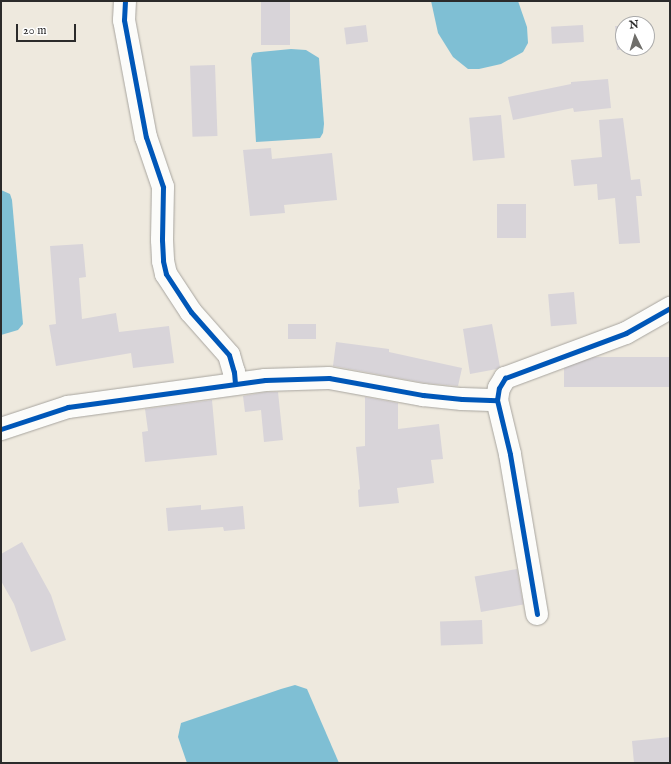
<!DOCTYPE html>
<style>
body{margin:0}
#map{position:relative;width:671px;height:764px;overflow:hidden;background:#eee9de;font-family:"IM FELL English",serif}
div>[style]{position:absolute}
.water>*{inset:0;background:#7fbfd4}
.building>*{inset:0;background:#d8d4d9;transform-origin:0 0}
.roads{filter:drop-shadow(0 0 1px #a8a59f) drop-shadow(0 0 1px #a8a59f)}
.street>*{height:22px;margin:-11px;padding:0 11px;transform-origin:11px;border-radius:11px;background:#fcfcfa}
.cycleway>*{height:5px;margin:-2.5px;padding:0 2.5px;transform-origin:2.5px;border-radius:2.5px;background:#0057b8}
span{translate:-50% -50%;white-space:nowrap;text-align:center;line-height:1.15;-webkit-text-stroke:4px #fff;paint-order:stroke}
.frame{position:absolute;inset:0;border:2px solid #2b2b2b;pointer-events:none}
.north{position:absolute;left:615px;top:16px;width:40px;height:40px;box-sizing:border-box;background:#fff;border:1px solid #aaa;border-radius:50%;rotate:355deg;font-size:11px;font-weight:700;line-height:16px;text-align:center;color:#2b2b2b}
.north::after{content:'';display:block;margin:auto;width:14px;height:18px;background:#6f6e6a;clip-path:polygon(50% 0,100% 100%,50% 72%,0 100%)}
.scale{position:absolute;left:16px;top:24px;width:60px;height:18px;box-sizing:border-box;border:2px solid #2b2b2b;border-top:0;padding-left:5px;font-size:12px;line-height:14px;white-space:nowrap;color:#2b2b2b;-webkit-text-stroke:3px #fff;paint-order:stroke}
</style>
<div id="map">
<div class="water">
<div style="clip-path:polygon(431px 1px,518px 1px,527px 27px,528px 43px,523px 52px,501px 64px,479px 69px,468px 69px,453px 57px,438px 33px)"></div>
<div style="clip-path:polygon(291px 49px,306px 50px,319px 58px,324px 124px,323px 133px,320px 138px,256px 142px,251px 58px,253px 53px,260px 52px)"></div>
<div style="clip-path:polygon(1px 190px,10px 194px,12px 200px,23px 324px,18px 330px,1px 335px)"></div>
<div style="clip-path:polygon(295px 685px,307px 689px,339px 763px,187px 763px,178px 737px,181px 723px,281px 689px)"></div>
</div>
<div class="building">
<div style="left:261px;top:1px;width:29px;height:44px"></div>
<div style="left:366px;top:25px;width:17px;height:22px;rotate:83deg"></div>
<div style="left:583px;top:25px;width:17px;height:32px;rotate:87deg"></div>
<div style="clip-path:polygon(615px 26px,623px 26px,623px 48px,638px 48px,617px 50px)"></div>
<div style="left:215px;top:65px;width:71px;height:25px;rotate:88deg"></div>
<div style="clip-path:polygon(608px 79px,611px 108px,574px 112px,573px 108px,513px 120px,508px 97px,571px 84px,571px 82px)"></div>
<div style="left:501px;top:115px;width:43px;height:32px;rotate:85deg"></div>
<div style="clip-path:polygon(623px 118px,631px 180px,640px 179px,642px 196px,636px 196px,640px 243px,619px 244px,615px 198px,598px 200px,597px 184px,574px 186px,571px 160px,602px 157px,599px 120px)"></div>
<div style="clip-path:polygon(271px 148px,272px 159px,332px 153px,337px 200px,284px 205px,285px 213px,250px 216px,243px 150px)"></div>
<div style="left:497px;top:204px;width:29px;height:34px"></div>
<div style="clip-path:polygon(83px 244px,86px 277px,79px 278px,82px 319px,116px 313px,119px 332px,169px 326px,174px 363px,133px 368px,131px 353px,56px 366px,49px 325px,56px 324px,50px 246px)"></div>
<div style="left:574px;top:292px;width:32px;height:26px;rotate:85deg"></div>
<div style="left:316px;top:324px;width:15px;height:28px;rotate:90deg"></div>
<div style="clip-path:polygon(492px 324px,500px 367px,497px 369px,470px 374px,463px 329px)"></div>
<div style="clip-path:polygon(336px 342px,389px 349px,389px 352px,462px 368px,458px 386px,425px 383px,333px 366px)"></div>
<div style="left:670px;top:357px;width:30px;height:106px;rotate:90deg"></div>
<div style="clip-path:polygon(266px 392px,278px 392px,283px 440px,264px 442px,261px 410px,245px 412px,243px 396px)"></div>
<div style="clip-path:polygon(365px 397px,398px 403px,398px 429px,439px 424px,443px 459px,431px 460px,434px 483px,397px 488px,399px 503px,359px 507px,358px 490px,360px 489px,356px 447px,365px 446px)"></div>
<div style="clip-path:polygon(212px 400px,217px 455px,145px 462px,142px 432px,148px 431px,145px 409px)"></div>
<div style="clip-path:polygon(201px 505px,201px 510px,243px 506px,245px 529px,224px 531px,223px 527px,168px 531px,166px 508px)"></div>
<div style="clip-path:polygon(22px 542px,51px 595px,66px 640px,31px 652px,14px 604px,1px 581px,1px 554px)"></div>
<div style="left:517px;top:569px;width:36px;height:43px;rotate:80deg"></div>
<div style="left:482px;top:620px;width:24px;height:42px;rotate:88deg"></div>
<div style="clip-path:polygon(670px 737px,670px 763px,634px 763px,632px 741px)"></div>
</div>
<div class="roads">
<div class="street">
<div style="left:125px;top:1px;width:19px;rotate:93deg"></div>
<div style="left:124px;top:20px;width:119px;rotate:79.4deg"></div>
<div style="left:146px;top:137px;width:53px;rotate:71.2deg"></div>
<div style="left:163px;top:187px;width:53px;rotate:91.1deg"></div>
<div style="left:162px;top:240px;width:21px;rotate:87deg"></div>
<div style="left:163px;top:261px;width:13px;rotate:77deg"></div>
<div style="left:166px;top:274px;width:45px;rotate:56.7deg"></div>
<div style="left:191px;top:312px;width:57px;rotate:48.5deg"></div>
<div style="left:229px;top:355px;width:18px;rotate:74deg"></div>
<div style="left:234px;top:372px;width:11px;rotate:85deg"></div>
<div style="left:1px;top:429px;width:71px;rotate:-18.2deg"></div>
<div style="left:68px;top:407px;width:199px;rotate:-7.8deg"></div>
<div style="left:265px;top:380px;width:64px;rotate:-1.8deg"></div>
<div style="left:329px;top:378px;width:96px;rotate:10.3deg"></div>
<div style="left:423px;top:395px;width:39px;rotate:6deg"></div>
<div style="left:462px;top:399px;width:35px;rotate:2deg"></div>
<div style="left:537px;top:614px;width:162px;rotate:-99.6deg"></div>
<div style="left:510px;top:454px;width:56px;rotate:-103.5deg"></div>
<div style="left:497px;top:400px;width:12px;rotate:-81deg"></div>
<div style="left:499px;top:388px;width:12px;rotate:-59deg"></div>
<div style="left:505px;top:378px;width:129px;rotate:-20.4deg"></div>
<div style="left:626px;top:333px;width:51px;rotate:-29.6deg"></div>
</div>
</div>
<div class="cycleway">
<div style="left:125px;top:1px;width:19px;rotate:93deg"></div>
<div style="left:124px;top:20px;width:119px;rotate:79.4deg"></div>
<div style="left:146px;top:137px;width:53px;rotate:71.2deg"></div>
<div style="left:163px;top:187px;width:53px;rotate:91.1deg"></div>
<div style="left:162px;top:240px;width:21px;rotate:87deg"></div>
<div style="left:163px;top:261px;width:13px;rotate:77deg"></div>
<div style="left:166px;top:274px;width:45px;rotate:56.7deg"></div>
<div style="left:191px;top:312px;width:57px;rotate:48.5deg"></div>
<div style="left:229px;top:355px;width:18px;rotate:74deg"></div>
<div style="left:234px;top:372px;width:11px;rotate:85deg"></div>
<div style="left:1px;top:429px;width:71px;rotate:-18.2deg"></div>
<div style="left:68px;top:407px;width:199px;rotate:-7.8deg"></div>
<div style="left:265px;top:380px;width:64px;rotate:-1.8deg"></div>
<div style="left:329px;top:378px;width:96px;rotate:10.3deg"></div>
<div style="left:423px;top:395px;width:39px;rotate:6deg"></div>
<div style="left:462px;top:399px;width:35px;rotate:2deg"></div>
<div style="left:537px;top:614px;width:162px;rotate:-99.6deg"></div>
<div style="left:510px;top:454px;width:56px;rotate:-103.5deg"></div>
<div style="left:497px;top:400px;width:12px;rotate:-81deg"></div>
<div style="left:499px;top:388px;width:12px;rotate:-59deg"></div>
<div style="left:505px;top:378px;width:129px;rotate:-20.4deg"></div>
<div style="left:626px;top:333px;width:51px;rotate:-29.6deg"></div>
</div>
<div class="frame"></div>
<div class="north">N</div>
<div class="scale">20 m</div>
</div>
